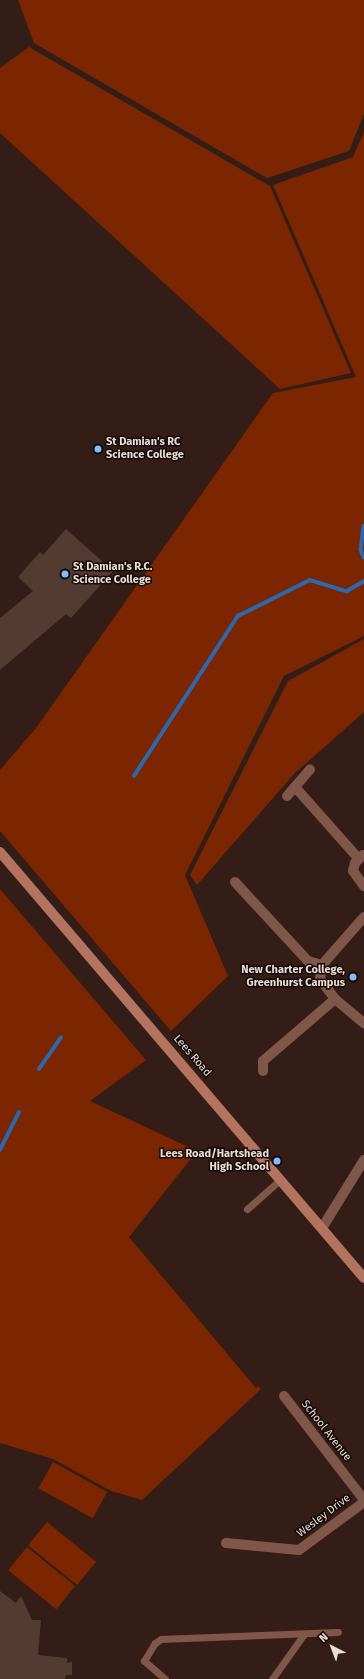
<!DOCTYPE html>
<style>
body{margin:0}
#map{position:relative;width:364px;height:1679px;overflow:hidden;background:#341d16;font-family:"Fira Sans",sans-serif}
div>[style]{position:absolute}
.green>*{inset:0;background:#7b2600;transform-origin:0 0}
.stream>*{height:3.5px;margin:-1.75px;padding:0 1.75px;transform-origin:1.75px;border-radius:1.75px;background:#2c68ae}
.building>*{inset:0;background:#543b32}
.lane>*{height:7px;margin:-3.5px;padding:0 3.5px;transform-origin:3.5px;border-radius:3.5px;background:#7f574a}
.street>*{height:10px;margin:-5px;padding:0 5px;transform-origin:5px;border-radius:5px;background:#7f574a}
.secondary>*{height:10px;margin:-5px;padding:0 5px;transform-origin:5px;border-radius:5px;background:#b3735e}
.dots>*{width:11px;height:11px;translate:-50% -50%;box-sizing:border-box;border:2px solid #150a07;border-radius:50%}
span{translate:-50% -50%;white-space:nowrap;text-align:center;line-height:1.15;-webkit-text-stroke:3px #150a07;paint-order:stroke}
.poi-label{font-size:11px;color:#ecdcd7;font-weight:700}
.left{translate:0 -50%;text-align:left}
.right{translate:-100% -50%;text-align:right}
.street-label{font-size:11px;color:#ecdcd7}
.north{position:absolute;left:312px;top:1627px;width:40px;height:40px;-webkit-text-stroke:3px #150a07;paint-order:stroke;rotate:318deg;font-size:11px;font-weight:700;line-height:16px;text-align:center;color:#ecdcd7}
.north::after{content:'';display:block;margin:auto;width:14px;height:18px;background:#ecdcd7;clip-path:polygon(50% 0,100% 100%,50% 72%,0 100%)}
</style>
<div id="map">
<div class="green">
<div style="clip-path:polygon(18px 0,364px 0,364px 114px,349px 151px,267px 178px,34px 43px)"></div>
<div style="clip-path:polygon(29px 47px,270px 186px,351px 373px,280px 389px,0 133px,0 68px)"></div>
<div style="clip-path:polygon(364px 132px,364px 636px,284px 676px,185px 875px,228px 976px,171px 1031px,0 831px,0 770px,36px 728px,273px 393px,356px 377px,273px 185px,353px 157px)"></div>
<div style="clip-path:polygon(364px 639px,364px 712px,295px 773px,197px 885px,190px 875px,288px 681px)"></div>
<div style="clip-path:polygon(0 889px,146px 1060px,90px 1101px,197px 1151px,129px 1237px,256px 1388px,258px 1386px,261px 1389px,142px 1500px,111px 1491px,53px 1459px,0 1443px)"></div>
<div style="left:53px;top:1462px;width:62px;height:30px;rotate:29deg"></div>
<div style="left:47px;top:1522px;width:63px;height:30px;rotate:39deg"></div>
<div style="left:27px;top:1547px;width:62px;height:30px;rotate:39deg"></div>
</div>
<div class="stream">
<div style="left:364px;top:526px;width:24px;rotate:97deg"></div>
<div style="left:361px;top:550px;width:8px;rotate:67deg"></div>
<div style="left:134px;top:776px;width:191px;rotate:-57deg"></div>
<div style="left:238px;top:616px;width:80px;rotate:-26.6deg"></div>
<div style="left:310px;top:580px;width:39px;rotate:17deg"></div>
<div style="left:347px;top:591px;width:20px;rotate:-30deg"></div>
<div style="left:39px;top:1069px;width:38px;rotate:-55deg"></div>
<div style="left:0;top:1150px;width:42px;rotate:-63.4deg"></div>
</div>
<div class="building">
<div style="clip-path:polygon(66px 529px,113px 571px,71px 618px,66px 614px,0 670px,0 618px,33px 591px,18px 577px,40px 552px,43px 555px)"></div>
<div style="clip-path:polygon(0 1591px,16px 1603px,21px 1596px,32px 1620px,41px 1620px,38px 1655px,67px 1658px,67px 1663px,72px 1662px,72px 1675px,66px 1675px,65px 1679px,0 1679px)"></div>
</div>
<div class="lane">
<div style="left:247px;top:1209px;width:45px;rotate:-41.4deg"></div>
<div style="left:165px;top:1679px;width:28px;rotate:-139deg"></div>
<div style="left:144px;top:1661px;width:21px;rotate:-59deg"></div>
<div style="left:155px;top:1643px;width:7px;rotate:-34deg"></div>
<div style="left:161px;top:1639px;width:177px;rotate:-2.3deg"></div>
<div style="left:272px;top:1679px;width:55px;rotate:-54.6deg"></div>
</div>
<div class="street">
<div style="left:295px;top:787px;width:96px;rotate:48.4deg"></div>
<div style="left:287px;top:796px;width:35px;rotate:-49deg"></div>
<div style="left:363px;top:855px;width:11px;rotate:135deg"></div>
<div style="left:355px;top:863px;width:8px;rotate:104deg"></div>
<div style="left:353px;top:871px;width:19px;rotate:54deg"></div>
<div style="left:235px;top:882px;width:108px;rotate:47.3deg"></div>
<div style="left:308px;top:961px;width:15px;rotate:16deg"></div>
<div style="left:364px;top:917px;width:64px;rotate:131.2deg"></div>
<div style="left:322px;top:965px;width:14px;rotate:98deg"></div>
<div style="left:320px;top:979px;width:25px;rotate:53deg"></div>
<div style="left:335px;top:999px;width:38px;rotate:40deg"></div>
<div style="left:263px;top:1071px;width:10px;rotate:-90deg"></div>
<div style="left:263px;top:1061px;width:95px;rotate:-40.7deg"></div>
<div style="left:322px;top:1228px;width:80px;rotate:-58.3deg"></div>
<div style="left:284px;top:1396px;width:131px;rotate:52.4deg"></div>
<div style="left:226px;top:1543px;width:73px;rotate:5.5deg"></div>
<div style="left:299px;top:1550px;width:81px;rotate:-36.4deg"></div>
</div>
<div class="secondary">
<div style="left:0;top:852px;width:560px;rotate:49.49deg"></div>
</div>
<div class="dots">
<div style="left:98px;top:449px;background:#87bbfc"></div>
<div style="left:65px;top:574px;background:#87bbfc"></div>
<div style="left:353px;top:977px;background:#87bbfc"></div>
<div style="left:277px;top:1161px;background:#87bbfc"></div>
</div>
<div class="poi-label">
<span class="left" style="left:106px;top:449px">St Damian's RC<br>Science College</span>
<span class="left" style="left:73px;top:574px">St Damian's R.C.<br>Science College</span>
<span class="right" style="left:345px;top:977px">New Charter College,<br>Greenhurst Campus</span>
<span class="right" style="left:269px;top:1161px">Lees Road/Hartshead<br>High School</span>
</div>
<div class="street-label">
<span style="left:192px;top:1056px;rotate:49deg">Lees Road</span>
<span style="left:326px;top:1431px;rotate:52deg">School Avenue</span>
<span style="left:324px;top:1516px;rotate:-37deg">Wesley Drive</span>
</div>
<div class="north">N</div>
</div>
